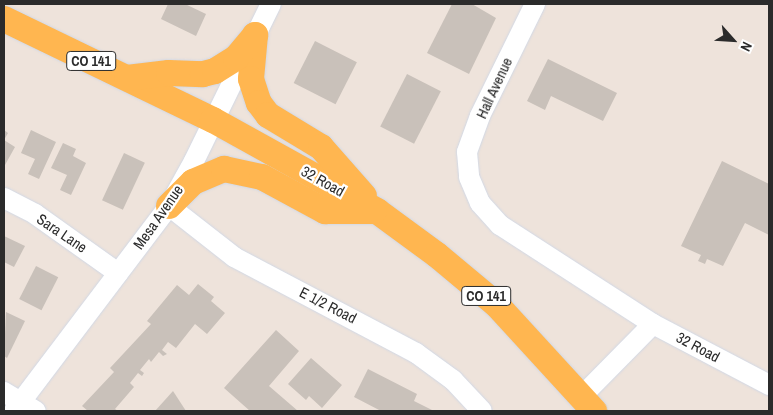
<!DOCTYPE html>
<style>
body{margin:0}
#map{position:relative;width:773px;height:415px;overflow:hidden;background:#eee3db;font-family:"Archivo Narrow",sans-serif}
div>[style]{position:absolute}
.building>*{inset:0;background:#c9c1ba;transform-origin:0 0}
.roads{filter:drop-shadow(0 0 1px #d1d8e5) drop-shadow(0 0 1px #d1d8e5)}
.minor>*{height:20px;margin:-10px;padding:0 10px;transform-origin:10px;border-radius:10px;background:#fff}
.major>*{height:26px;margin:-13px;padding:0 13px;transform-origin:13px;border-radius:13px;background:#ffb650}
span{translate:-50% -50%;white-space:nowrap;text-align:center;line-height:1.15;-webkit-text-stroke:4.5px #fff;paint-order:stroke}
.shield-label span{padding:1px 4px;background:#fff;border:1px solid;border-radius:4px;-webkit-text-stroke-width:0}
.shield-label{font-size:14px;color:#2b2b2b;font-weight:700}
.street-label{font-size:15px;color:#2b2b2b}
.frame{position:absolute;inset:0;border:5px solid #2b2b2b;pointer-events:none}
.north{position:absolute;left:708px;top:15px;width:50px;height:50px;-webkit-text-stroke:4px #fff;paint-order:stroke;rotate:116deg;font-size:14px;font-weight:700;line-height:20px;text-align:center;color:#2b2b2b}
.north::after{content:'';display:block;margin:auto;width:18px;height:22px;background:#2b2b2b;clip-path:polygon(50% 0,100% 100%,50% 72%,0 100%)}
</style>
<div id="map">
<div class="building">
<div style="clip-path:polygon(168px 4px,185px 4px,206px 14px,196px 36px,161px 19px)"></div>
<div style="clip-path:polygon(452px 4px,472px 4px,496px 18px,469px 74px,427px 53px)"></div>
<div style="left:315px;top:41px;width:47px;height:47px;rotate:27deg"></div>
<div style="clip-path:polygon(548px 59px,617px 93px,603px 121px,551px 96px,545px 110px,527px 101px)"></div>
<div style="left:407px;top:74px;width:38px;height:59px;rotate:27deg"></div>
<div style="clip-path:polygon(4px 130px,8px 133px,4px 140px,15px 147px,5px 165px)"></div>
<div style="clip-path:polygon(31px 130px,56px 142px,39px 179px,28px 174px,35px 159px,21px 153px)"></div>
<div style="clip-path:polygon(63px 143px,76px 149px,73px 156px,86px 163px,71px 195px,60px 190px,67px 175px,51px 168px)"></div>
<div style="left:124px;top:153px;width:23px;height:52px;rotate:25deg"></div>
<div style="clip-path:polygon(722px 161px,769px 184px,769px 235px,745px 223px,723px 266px,707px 259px,705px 264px,698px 261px,701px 255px,681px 246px)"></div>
<div style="clip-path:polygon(4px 236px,25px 246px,14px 267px,4px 262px)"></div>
<div style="left:36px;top:266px;width:25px;height:37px;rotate:27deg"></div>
<div style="clip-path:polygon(198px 284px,214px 297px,211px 301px,225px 313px,207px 334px,195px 324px,176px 348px,168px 342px,162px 350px,167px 354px,163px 356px,159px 352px,151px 362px,149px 359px,140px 370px,144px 373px,142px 376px,138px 373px,130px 383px,134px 387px,115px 409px,118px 411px,88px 411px,82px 406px,114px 372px,110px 368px,151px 324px,147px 321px,177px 285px,189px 295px)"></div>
<div style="clip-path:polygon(6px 312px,25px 321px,7px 358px,4px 356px)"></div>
<div style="clip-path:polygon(276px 330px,299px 351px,269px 386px,298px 411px,250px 411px,224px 388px)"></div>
<div style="clip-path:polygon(311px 358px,342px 385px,322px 408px,309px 396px,306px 400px,288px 384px)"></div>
<div style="clip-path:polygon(368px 369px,417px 394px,414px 401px,434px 411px,381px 411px,354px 397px)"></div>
<div style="clip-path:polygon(173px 391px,186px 411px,155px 411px)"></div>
</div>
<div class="roads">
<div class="minor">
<div style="left:535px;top:4px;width:125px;rotate:116.2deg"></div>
<div style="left:480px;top:116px;width:38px;rotate:110deg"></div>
<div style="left:467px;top:152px;width:25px;rotate:85deg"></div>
<div style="left:469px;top:177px;width:28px;rotate:67deg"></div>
<div style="left:480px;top:203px;width:30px;rotate:48deg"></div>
<div style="left:500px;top:225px;width:182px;rotate:32.9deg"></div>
<div style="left:653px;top:324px;width:131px;rotate:27.7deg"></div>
<div style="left:4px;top:198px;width:35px;rotate:27deg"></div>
<div style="left:35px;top:214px;width:102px;rotate:35.4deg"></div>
<div style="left:169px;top:206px;width:83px;rotate:38.1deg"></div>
<div style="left:234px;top:257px;width:206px;rotate:27.8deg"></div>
<div style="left:416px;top:353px;width:46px;rotate:36.1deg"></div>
<div style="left:453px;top:380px;width:42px;rotate:46.9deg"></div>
<div style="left:4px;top:392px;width:37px;rotate:31deg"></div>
<div style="left:582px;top:396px;width:101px;rotate:-45.4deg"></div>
<div style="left:14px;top:411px;width:257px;rotate:-52.9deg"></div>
<div style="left:169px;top:206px;width:51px;rotate:-60.9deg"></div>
<div style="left:194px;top:161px;width:175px;rotate:-63.9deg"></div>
</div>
<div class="major">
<div style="left:4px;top:19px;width:232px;rotate:25.8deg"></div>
<div style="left:213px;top:120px;width:188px;rotate:29deg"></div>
<div style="left:377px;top:211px;width:74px;rotate:36.3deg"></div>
<div style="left:437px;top:255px;width:78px;rotate:39.8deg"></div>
<div style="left:497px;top:305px;width:144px;rotate:47.5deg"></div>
<div style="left:255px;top:35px;width:44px;rotate:95.2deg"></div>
<div style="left:251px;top:79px;width:25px;rotate:72deg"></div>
<div style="left:259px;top:103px;width:15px;rotate:53deg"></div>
<div style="left:268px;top:115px;width:62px;rotate:31.1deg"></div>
<div style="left:321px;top:147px;width:65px;rotate:48.7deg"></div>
<div style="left:127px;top:78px;width:42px;rotate:-6.8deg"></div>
<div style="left:169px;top:73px;width:34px;rotate:2deg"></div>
<div style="left:203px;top:74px;width:12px;rotate:-14deg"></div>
<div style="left:215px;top:71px;width:25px;rotate:-32deg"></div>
<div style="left:236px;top:58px;width:30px;rotate:-50deg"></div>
<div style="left:169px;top:206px;width:34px;rotate:-45deg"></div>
<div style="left:193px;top:182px;width:34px;rotate:-23deg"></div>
<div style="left:224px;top:169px;width:39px;rotate:12deg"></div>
<div style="left:262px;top:177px;width:72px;rotate:28.4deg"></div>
<div style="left:325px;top:211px;width:49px"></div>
</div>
</div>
<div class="shield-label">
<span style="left:91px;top:61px">CO 141</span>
<span style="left:486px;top:296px">CO 141</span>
</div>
<div class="street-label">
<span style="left:494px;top:88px;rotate:-65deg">Hall Avenue</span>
<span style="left:323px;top:181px;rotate:29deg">32 Road</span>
<span style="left:158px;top:217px;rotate:-55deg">Mesa Avenue</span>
<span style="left:62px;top:233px;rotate:34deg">Sara Lane</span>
<span style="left:328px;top:305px;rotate:27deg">E 1/2 Road</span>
<span style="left:698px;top:347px;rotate:28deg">32 Road</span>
</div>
<div class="frame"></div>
<div class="north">N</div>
</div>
